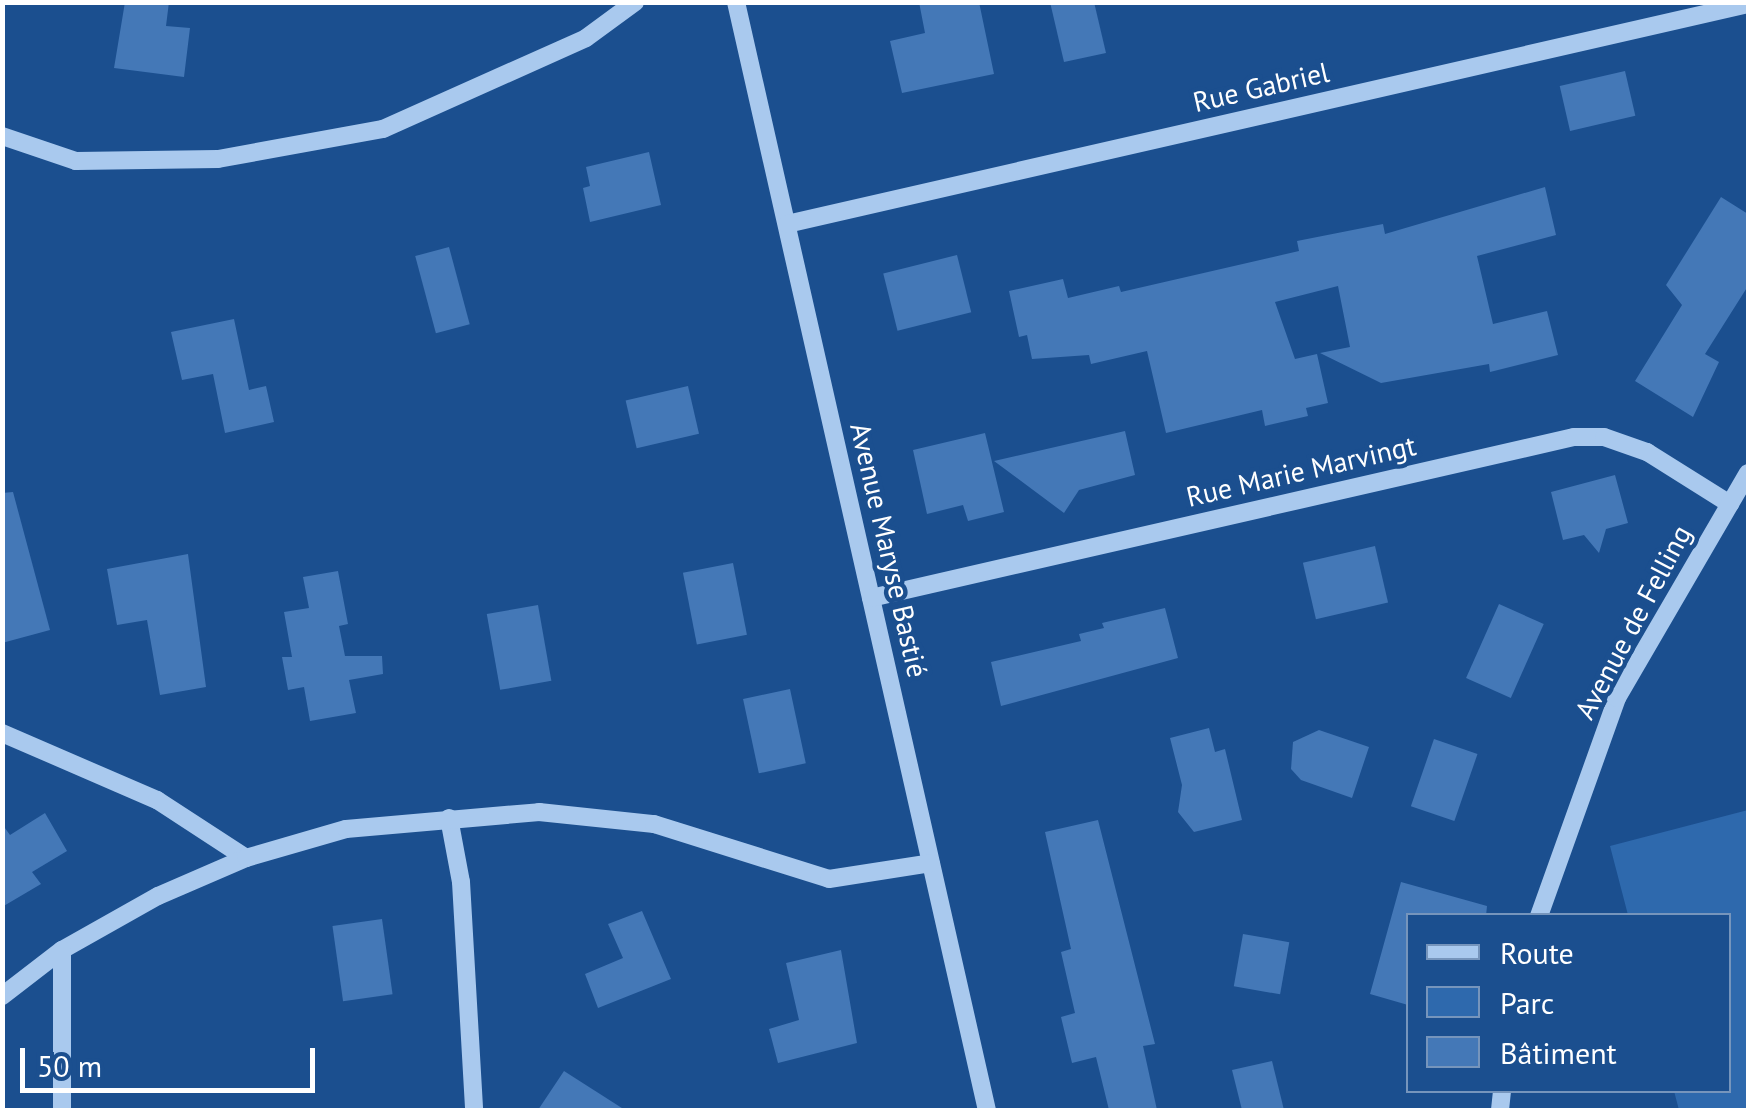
<!DOCTYPE html>
<meta charset="utf-8">
<style>
body{margin:0}
#map{position:relative;width:1751px;height:1113px;overflow:hidden;background:#1b4f8f;font-family:"PT Sans",sans-serif}
div>[style]{position:absolute}
.green>*{inset:0;background:#2e69ad}
.building>*{inset:0;background:#4478b7;transform-origin:0 0}
.minor>*{height:18px;margin:-9px;padding:0 9px;transform-origin:9px;border-radius:9px;background:#a9c9ee}
span{translate:-50% -50%;white-space:nowrap;text-align:center;line-height:1.15;-webkit-text-stroke:9px #1b4f8f;paint-order:stroke}
.street-label{font-size:28px;color:#fff}
.frame{position:absolute;inset:0;border:5px solid #fff;pointer-events:none}
.legend{position:absolute;left:1406px;top:913px;width:325px;height:180px;box-sizing:border-box;background:#1b4f8f;border:2px solid #7695bc;margin:0;padding:12px 18px;list-style:none;font-size:30px;color:#fff}
.legend li{display:flex;align-items:center;gap:20px;height:50px}
.legend b{width:50px;border:2px solid #7695bc}
.scale{position:absolute;left:20px;top:1048px;width:295px;height:45px;box-sizing:border-box;border:5px solid #fff;border-top:0;padding-left:12px;font-size:30px;line-height:35px;white-space:nowrap;color:#fff;-webkit-text-stroke:8px #1b4f8f;paint-order:stroke}
</style>
<div id="map">
<div class="green">
<div style="clip-path:polygon(1748px 810px,1748px 1110px,1679px 1110px,1674px 1091px,1728px 1090px,1728px 916px,1628px 915px,1610px 846px)"></div>
</div>
<div class="building">
<div style="clip-path:polygon(125px 2px,169px 2px,166px 26px,190px 28px,184px 77px,114px 68px)"></div>
<div style="clip-path:polygon(919px 2px,979px 2px,994px 74px,902px 93px,890px 41px,925px 33px)"></div>
<div style="clip-path:polygon(1050px 2px,1094px 2px,1106px 53px,1064px 62px)"></div>
<div style="left:1625px;top:71px;width:46px;height:67px;rotate:77deg"></div>
<div style="clip-path:polygon(649px 152px,661px 205px,590px 222px,583px 188px,590px 186px,586px 167px)"></div>
<div style="clip-path:polygon(1545px 187px,1556px 235px,1477px 256px,1493px 324px,1547px 311px,1558px 355px,1490px 372px,1489px 364px,1381px 383px,1320px 353px,1350px 347px,1338px 286px,1275px 302px,1295px 359px,1317px 354px,1328px 403px,1306px 408px,1308px 416px,1265px 426px,1262px 410px,1166px 433px,1147px 351px,1091px 364px,1089px 355px,1032px 359px,1027px 335px,1019px 337px,1009px 291px,1063px 279px,1068px 298px,1119px 286px,1121px 292px,1299px 251px,1297px 241px,1383px 224px,1385px 234px)"></div>
<div style="clip-path:polygon(1721px 197px,1748px 214px,1748px 286px,1705px 354px,1719px 362px,1693px 417px,1635px 381px,1682px 305px,1666px 285px)"></div>
<div style="left:449px;top:247px;width:80px;height:35px;rotate:75deg"></div>
<div style="left:957px;top:255px;width:59px;height:76px;rotate:76deg"></div>
<div style="clip-path:polygon(234px 319px,249px 390px,266px 386px,274px 422px,225px 433px,213px 374px,182px 380px,171px 332px)"></div>
<div style="left:688px;top:386px;width:49px;height:64px;rotate:77deg"></div>
<div style="clip-path:polygon(1125px 431px,1135px 475px,1079px 490px,1064px 513px,994px 461px)"></div>
<div style="clip-path:polygon(985px 433px,1004px 512px,968px 521px,963px 505px,927px 514px,913px 450px)"></div>
<div style="clip-path:polygon(1615px 475px,1628px 523px,1606px 529px,1599px 553px,1584px 535px,1563px 540px,1551px 492px)"></div>
<div style="clip-path:polygon(13px 492px,50px 630px,2px 643px,2px 493px)"></div>
<div style="left:1375px;top:546px;width:58px;height:74px;rotate:77deg"></div>
<div style="clip-path:polygon(188px 554px,206px 687px,160px 695px,147px 620px,117px 625px,107px 569px)"></div>
<div style="left:733px;top:563px;width:73px;height:51px;rotate:79deg"></div>
<div style="clip-path:polygon(338px 571px,348px 624px,339px 626px,345px 656px,382px 656px,383px 674px,349px 680px,356px 713px,310px 721px,304px 687px,288px 690px,282px 657px,292px 657px,284px 612px,309px 608px,303px 577px)"></div>
<div style="left:1499px;top:604px;width:49px;height:81px;rotate:24deg"></div>
<div style="left:538px;top:605px;width:77px;height:52px;rotate:80deg"></div>
<div style="clip-path:polygon(1165px 608px,1178px 658px,1001px 706px,991px 662px,1081px 641px,1079px 634px,1104px 628px,1102px 623px)"></div>
<div style="left:790px;top:689px;width:76px;height:48px;rotate:78deg"></div>
<div style="clip-path:polygon(1209px 728px,1215px 752px,1225px 749px,1242px 820px,1194px 832px,1178px 812px,1182px 785px,1170px 738px)"></div>
<div style="clip-path:polygon(1319px 730px,1369px 747px,1352px 798px,1301px 780px,1291px 769px,1293px 742px)"></div>
<div style="left:1434px;top:739px;width:46px;height:71px;rotate:19deg"></div>
<div style="clip-path:polygon(45px 813px,67px 851px,32px 872px,41px 884px,2px 907px,2px 824px,10px 835px)"></div>
<div style="clip-path:polygon(1098px 820px,1155px 1044px,1143px 1046px,1157px 1110px,1109px 1110px,1096px 1057px,1072px 1063px,1061px 1017px,1075px 1013px,1061px 952px,1071px 949px,1045px 832px)"></div>
<div style="clip-path:polygon(1401px 882px,1487px 906px,1486px 916px,1408px 916px,1408px 1005px,1370px 994px)"></div>
<div style="clip-path:polygon(642px 911px,671px 979px,598px 1008px,585px 974px,623px 958px,608px 924px)"></div>
<div style="left:382px;top:919px;width:76px;height:50px;rotate:82deg"></div>
<div style="left:1243px;top:934px;width:47px;height:53px;rotate:10deg"></div>
<div style="clip-path:polygon(841px 950px,857px 1043px,778px 1063px,769px 1029px,799px 1020px,786px 963px)"></div>
<div style="clip-path:polygon(1272px 1061px,1284px 1110px,1242px 1110px,1232px 1070px)"></div>
<div style="clip-path:polygon(564px 1071px,625px 1110px,538px 1110px)"></div>
</div>
<div class="minor">
<div style="left:736px;top:2px;width:1136px;rotate:77.24deg"></div>
<div style="left:2px;top:136px;width:78px;rotate:18.7deg"></div>
<div style="left:76px;top:161px;width:142px;rotate:-0.8deg"></div>
<div style="left:218px;top:159px;width:168px;rotate:-10.3deg"></div>
<div style="left:383px;top:129px;width:222px;rotate:-24.1deg"></div>
<div style="left:586px;top:38px;width:61px;rotate:-36.3deg"></div>
<div style="left:787px;top:224px;width:986px;rotate:-12.89deg"></div>
<div style="left:871px;top:598px;width:721px;rotate:-12.9deg"></div>
<div style="left:1574px;top:437px;width:30px"></div>
<div style="left:1604px;top:437px;width:46px;rotate:19.2deg"></div>
<div style="left:1647px;top:452px;width:98px;rotate:32.1deg"></div>
<div style="left:2px;top:733px;width:169px;rotate:23.4deg"></div>
<div style="left:157px;top:800px;width:106px;rotate:33.1deg"></div>
<div style="left:449px;top:818px;width:65px;rotate:79.4deg"></div>
<div style="left:461px;top:882px;width:228px;rotate:86.7deg"></div>
<div style="left:1539px;top:916px;width:232px;rotate:-70.3deg"></div>
<div style="left:1617px;top:698px;width:260px;rotate:-59.8deg"></div>
<div style="left:2px;top:996px;width:76px;rotate:-37.5deg"></div>
<div style="left:62px;top:950px;width:110px;rotate:-29.4deg"></div>
<div style="left:158px;top:896px;width:96px;rotate:-23.4deg"></div>
<div style="left:246px;top:858px;width:104px;rotate:-16.2deg"></div>
<div style="left:346px;top:829px;width:194px;rotate:-5deg"></div>
<div style="left:539px;top:812px;width:116px;rotate:6deg"></div>
<div style="left:654px;top:824px;width:183px;rotate:17.4deg"></div>
<div style="left:829px;top:879px;width:103px;rotate:-8.9deg"></div>
<div style="left:62px;top:1110px;width:160px;rotate:-90deg"></div>
<div style="left:1500px;top:1110px;width:20px;rotate:-84deg"></div>
</div>
<div class="street-label">
<span style="left:1261px;top:87px;rotate:-13deg">Rue Gabriel</span>
<span style="left:1301px;top:471px;rotate:-13deg">Rue Marie Marvingt</span>
<span style="left:889px;top:550px;rotate:77deg">Avenue Maryse Bastié</span>
<span style="left:1633px;top:622px;rotate:-62deg">Avenue de Felling</span>
</div>
<div class="frame"></div>
<ul class="legend">
<li><b style="height:12px;background:#a9c9ee"></b>Route</li>
<li><b style="height:28px;background:#2e69ad"></b>Parc</li>
<li><b style="height:28px;background:#4478b7"></b>Bâtiment</li>
</ul>
<div class="scale">50 m</div>
</div>
